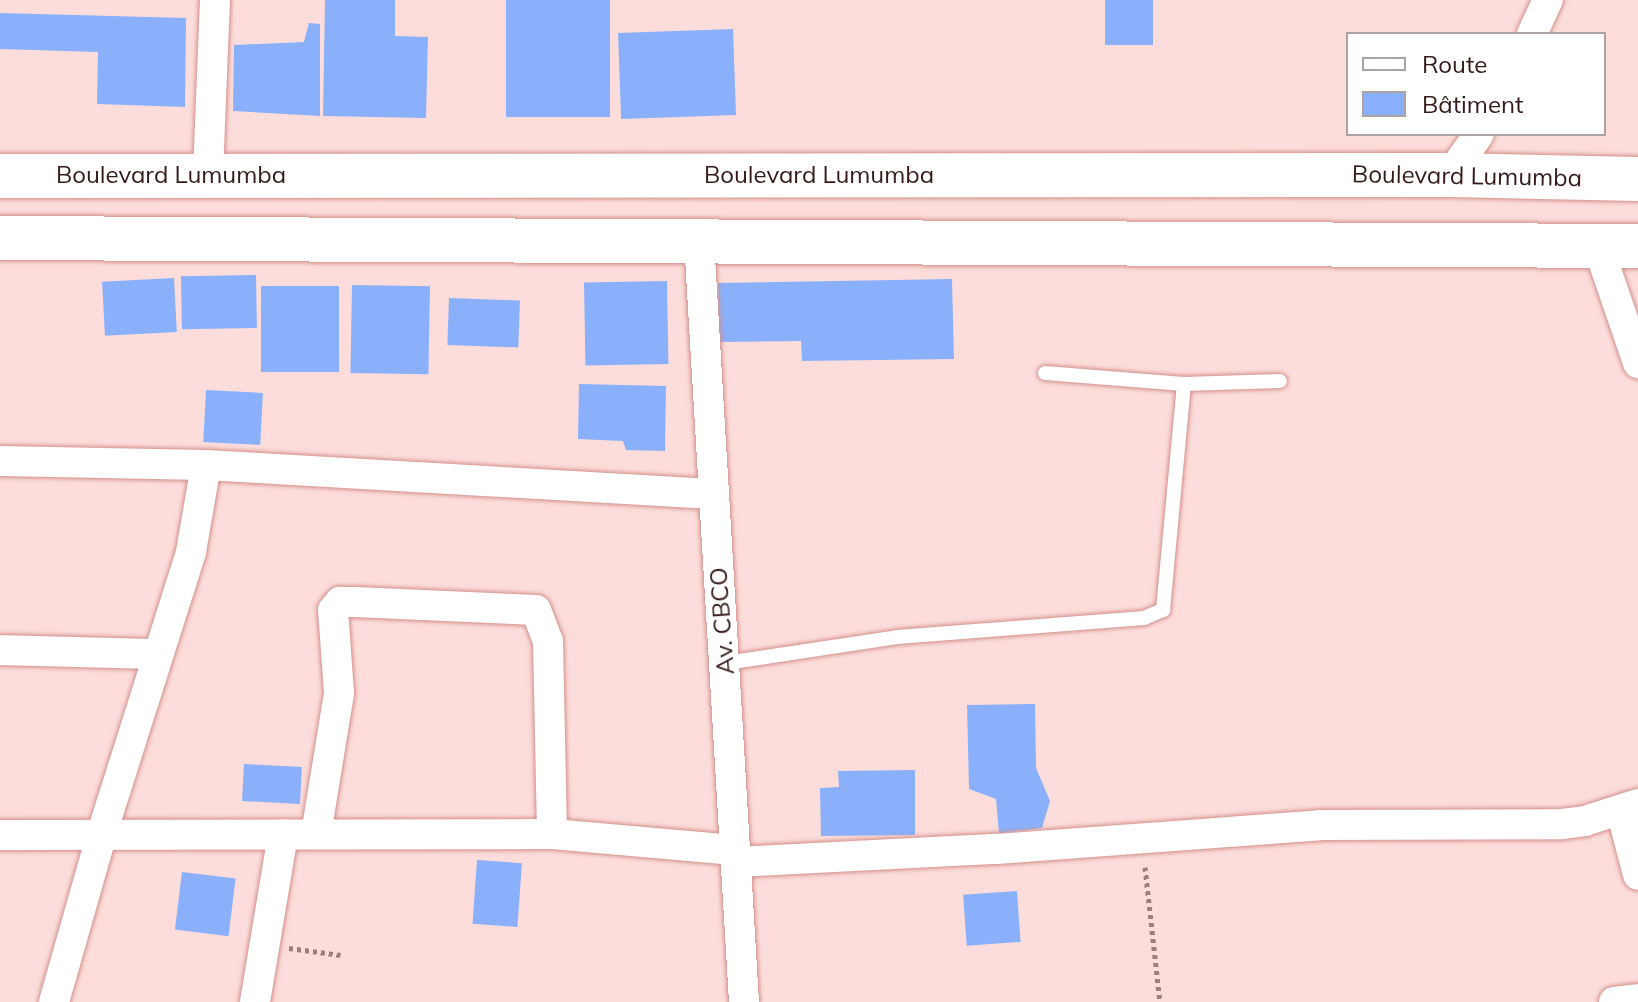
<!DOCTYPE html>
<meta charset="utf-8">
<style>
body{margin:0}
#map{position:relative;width:1638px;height:1002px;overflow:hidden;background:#fcdddb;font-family:Mulish,sans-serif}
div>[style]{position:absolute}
.building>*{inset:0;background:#8ab0fb;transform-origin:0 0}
.path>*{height:5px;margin-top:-2.5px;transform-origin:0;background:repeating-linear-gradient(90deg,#9c7f7d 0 4px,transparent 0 8px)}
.roads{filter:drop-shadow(0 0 2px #d48f8b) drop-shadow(0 0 2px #d48f8b)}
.service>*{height:14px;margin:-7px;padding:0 7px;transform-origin:7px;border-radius:7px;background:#fff}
.minor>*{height:30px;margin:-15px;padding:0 15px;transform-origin:15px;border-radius:15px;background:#fff}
.trunk>*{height:44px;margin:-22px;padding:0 22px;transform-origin:22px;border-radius:22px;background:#fff}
span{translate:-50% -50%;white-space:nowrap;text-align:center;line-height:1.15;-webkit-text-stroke:8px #fff;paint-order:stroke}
.street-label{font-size:24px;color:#351a19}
.legend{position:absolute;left:1346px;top:32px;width:260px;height:104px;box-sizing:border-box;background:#fff;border:2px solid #aea3a3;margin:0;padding:10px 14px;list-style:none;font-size:24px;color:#351a19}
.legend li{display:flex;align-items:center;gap:16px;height:40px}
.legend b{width:40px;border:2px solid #aea3a3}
</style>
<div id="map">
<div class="building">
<div style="clip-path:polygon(325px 0,395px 0,395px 36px,428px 37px,426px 118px,323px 116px)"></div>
<div style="left:506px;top:0;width:104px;height:117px"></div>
<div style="left:1105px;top:0;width:48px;height:45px"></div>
<div style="clip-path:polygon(0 13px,186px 18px,185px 107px,97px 104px,98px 52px,0 49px)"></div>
<div style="clip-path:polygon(309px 23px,320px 24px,320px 116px,233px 111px,234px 45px,304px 42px)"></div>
<div style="left:733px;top:29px;width:86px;height:115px;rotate:88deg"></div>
<div style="left:256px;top:275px;width:53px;height:75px;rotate:89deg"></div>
<div style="left:174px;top:278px;width:54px;height:72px;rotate:87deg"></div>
<div style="clip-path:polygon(952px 279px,954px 359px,802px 361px,801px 341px,719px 342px,718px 283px)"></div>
<div style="left:667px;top:281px;width:83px;height:83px;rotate:89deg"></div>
<div style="left:352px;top:285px;width:78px;height:88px;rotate:1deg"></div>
<div style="left:261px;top:286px;width:78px;height:86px"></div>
<div style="left:449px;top:298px;width:71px;height:47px;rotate:2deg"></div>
<div style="clip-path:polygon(579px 384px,666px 386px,665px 451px,626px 450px,623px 441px,578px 439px)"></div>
<div style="left:206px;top:390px;width:57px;height:52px;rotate:3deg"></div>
<div style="clip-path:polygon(1035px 704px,1036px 768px,1050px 801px,1042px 828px,999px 833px,996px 799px,969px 789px,967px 705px)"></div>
<div style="left:244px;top:764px;width:58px;height:37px;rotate:3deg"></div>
<div style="clip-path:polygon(915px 770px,915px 835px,821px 836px,820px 788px,839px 787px,838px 771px)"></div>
<div style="left:477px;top:860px;width:45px;height:64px;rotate:4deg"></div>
<div style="left:182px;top:872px;width:54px;height:58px;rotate:7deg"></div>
<div style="left:1017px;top:891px;width:51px;height:54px;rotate:86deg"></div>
</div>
<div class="path">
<div style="left:1145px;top:867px;width:136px;rotate:83.7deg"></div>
<div style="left:289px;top:948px;width:52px;rotate:7.7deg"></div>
</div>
<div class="roads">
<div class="service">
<div style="left:1045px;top:373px;width:139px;rotate:4.5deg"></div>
<div style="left:1184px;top:384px;width:96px;rotate:-1.8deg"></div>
<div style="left:726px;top:663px;width:173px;rotate:-8.6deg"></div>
<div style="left:897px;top:637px;width:248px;rotate:-4.4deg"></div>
<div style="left:1144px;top:618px;width:21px;rotate:-23deg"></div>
<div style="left:1163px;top:610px;width:227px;rotate:-84.7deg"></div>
</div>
<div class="minor">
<div style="left:1532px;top:34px;width:38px;rotate:-65deg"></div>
<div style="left:208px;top:174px;width:174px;rotate:-87.7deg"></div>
<div style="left:1450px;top:175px;width:50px;rotate:-54.7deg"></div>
<div style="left:699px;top:240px;width:763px;rotate:86.62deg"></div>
<div style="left:1598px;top:246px;width:124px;rotate:71.1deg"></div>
<div style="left:0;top:461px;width:206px;rotate:1.1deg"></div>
<div style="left:206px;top:465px;width:507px;rotate:3.28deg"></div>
<div style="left:0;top:650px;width:157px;rotate:1.5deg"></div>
<div style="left:1621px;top:810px;width:67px;rotate:75.3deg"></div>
<div style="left:316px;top:834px;width:143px;rotate:-80.7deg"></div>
<div style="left:339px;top:693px;width:83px;rotate:-94.1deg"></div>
<div style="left:333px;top:610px;width:11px;rotate:-49deg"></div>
<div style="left:340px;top:602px;width:15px"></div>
<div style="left:355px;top:602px;width:181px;rotate:2.5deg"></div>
<div style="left:536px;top:610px;width:33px;rotate:69deg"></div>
<div style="left:548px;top:641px;width:193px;rotate:88.8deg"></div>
<div style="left:0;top:835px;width:552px;rotate:-0.1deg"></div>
<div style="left:552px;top:834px;width:183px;rotate:5deg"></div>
<div style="left:736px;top:862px;width:261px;rotate:-2.9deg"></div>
<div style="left:997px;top:849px;width:324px;rotate:-4.2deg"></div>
<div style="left:1320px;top:825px;width:242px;rotate:-0.2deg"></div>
<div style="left:1562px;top:824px;width:23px;rotate:-7deg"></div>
<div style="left:1585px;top:821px;width:56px;rotate:-17.8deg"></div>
<div style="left:54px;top:1002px;width:176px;rotate:-74.1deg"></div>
<div style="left:102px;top:833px;width:295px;rotate:-72.4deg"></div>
<div style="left:191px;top:552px;width:88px;rotate:-80.2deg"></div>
<div style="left:255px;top:1002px;width:170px;rotate:-80.5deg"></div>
<div style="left:1614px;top:1002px;width:24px;rotate:-7deg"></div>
</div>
<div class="trunk">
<div style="left:0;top:176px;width:1450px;rotate:-0.04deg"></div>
<div style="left:1450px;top:175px;width:188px;rotate:1.2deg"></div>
<div style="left:0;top:238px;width:1638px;rotate:0.28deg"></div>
</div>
</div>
<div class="street-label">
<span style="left:171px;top:175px">Boulevard Lumumba</span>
<span style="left:819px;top:175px">Boulevard Lumumba</span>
<span style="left:1467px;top:176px;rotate:1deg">Boulevard Lumumba</span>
<span style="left:722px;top:621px;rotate:-94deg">Av. CBCO</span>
</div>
<ul class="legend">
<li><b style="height:10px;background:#fff"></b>Route</li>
<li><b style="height:22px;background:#8ab0fb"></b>Bâtiment</li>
</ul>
</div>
